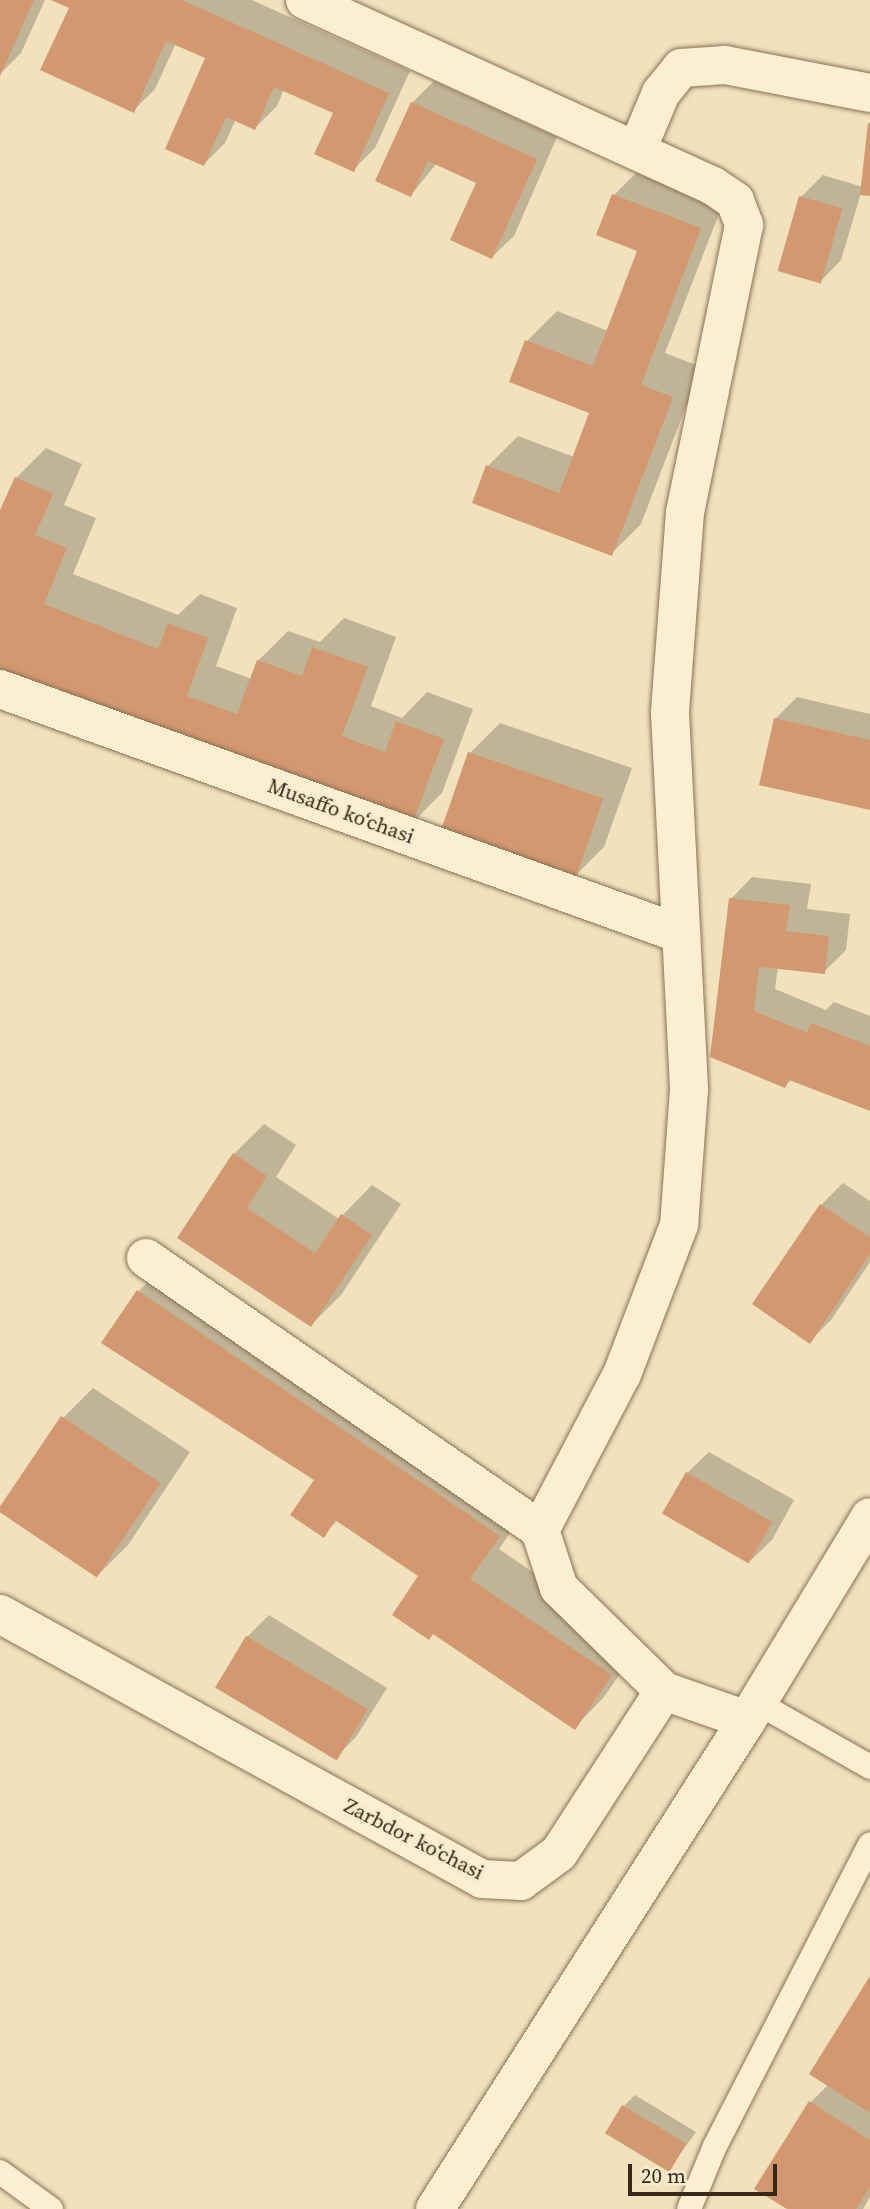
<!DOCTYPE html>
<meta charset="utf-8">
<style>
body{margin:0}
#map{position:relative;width:870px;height:2209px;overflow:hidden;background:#f1e1bd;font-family:"Source Serif 4",serif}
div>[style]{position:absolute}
.shadow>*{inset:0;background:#0003}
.building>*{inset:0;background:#d29870;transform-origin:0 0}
.roads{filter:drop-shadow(0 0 2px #8a7155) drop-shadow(0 0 2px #8a7155)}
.service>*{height:24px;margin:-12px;padding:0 12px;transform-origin:12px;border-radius:12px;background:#fbeed1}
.minor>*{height:38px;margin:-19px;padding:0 19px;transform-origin:19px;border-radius:19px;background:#fbeed1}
span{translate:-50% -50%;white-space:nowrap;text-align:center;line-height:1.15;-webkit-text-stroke:6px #f8ebcd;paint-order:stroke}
.street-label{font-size:21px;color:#38291b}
.scale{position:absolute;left:628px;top:2164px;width:149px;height:32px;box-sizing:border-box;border:4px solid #38291b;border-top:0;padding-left:9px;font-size:21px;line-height:24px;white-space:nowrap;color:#38291b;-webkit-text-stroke:5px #f8ebcd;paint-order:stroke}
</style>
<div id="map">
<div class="shadow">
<div style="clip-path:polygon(0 0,45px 0,21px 53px,0 74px)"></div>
<div style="clip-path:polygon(55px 0,252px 0,410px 71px,375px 148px,353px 170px,335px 113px,284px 89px,277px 106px,255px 128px,236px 119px,225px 143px,204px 164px,208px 58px,176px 43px,155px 89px,133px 111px,71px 7px)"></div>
<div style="clip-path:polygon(434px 81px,557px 137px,514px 236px,492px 257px,478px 182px,437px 163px,411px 195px,412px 103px)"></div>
<div style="clip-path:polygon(870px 123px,870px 194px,861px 193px,841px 260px,820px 282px,801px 197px,823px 175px,863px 187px)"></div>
<div style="clip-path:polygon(636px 173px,722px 206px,665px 353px,701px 367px,641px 524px,611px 554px,488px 466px,518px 436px,574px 457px,591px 412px,527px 341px,557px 311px,608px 331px,640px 250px,599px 234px,614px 195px)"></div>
<div style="clip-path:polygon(46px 448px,82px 464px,64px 505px,96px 518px,73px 574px,178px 615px,200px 594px,237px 608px,216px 666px,252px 679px,258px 661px,288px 631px,320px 642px,344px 618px,396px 637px,371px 706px,402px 718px,427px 692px,473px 709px,442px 793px,412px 823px,0 666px,0 515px,16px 478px)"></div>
<div style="clip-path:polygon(797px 697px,870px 714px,870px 809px,775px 719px)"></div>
<div style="clip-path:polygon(500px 723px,632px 768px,604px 847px,574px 877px,470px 753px)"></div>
<div style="clip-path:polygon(752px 877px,811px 884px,807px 909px,850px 914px,846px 950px,824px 972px,778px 967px,775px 989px,826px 1010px,834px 1002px,870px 1016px,870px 1109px,792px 1079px,785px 1086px,712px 1056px,731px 899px)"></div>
<div style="clip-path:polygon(264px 1124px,296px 1145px,276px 1177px,339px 1219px,372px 1185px,401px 1204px,341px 1295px,311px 1325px,179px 1238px,234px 1154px)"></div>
<div style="clip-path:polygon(843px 1183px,870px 1201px,870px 1262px,831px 1320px,810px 1341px,755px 1304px,821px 1205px)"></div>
<div style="clip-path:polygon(160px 1270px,529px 1505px,499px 1549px,640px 1645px,604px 1697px,575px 1727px,420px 1576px,338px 1520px,323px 1535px,316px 1479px,139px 1291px)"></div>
<div style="clip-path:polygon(93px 1388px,190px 1452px,128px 1545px,98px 1575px,63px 1418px)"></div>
<div style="clip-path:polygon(709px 1452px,794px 1500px,772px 1540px,750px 1561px,687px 1473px)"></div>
<div style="clip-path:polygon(269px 1615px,387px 1688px,356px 1737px,334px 1759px,247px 1637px)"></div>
<div style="clip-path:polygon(870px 1979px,870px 2197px,863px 2209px,790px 2209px,811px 2102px,829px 2084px)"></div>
<div style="clip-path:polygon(635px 2095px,696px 2132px,669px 2169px,624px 2106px)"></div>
</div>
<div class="building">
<div style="clip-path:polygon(0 0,34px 0,0 76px)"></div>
<div style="clip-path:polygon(51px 0,182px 0,389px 93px,354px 172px,314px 154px,333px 113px,274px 87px,255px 130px,226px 117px,204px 166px,165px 149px,205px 58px,166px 41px,134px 113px,40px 70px,69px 8px)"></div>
<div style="clip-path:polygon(411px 102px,537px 159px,492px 259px,450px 240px,476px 183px,428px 161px,411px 197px,375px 181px)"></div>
<div style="clip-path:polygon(868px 123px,870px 123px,870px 196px,860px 195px)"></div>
<div style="clip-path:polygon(612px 194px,701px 228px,641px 385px,673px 397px,612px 556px,472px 503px,486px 465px,559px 493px,589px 413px,509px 382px,525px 340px,593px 366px,637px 251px,596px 235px)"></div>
<div style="left:799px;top:196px;width:45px;height:78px;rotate:16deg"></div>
<div style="clip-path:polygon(15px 477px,53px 494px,35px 535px,67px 548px,44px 604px,158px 649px,168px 623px,208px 638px,187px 696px,237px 714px,257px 660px,302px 676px,312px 647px,368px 667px,342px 736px,385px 752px,396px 721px,444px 739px,412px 825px,0 671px,0 510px)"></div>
<div style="clip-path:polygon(774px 718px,870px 740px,870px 810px,759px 785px)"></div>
<div style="left:468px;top:752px;width:143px;height:86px;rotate:19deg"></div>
<div style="clip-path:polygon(729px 898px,790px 905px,786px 931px,829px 936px,825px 974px,759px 967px,754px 1011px,807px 1033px,811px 1023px,870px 1046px,870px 1111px,789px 1080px,785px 1088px,710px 1057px)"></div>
<div style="clip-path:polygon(233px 1153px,267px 1176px,247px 1208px,315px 1253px,341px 1214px,372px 1235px,311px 1327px,177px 1238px)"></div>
<div style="clip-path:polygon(820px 1204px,870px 1237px,870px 1254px,810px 1344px,752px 1304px)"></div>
<div style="clip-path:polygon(137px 1290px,500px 1536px,470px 1579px,612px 1675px,575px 1730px,433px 1634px,429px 1640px,392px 1615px,418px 1576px,335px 1520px,324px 1538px,290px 1515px,314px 1480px,101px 1343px)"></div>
<div style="left:61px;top:1416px;width:120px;height:114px;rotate:34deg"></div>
<div style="left:686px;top:1472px;width:100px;height:48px;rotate:30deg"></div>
<div style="left:246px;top:1636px;width:142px;height:60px;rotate:31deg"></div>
<div style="clip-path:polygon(870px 1976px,870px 2113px,809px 2074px)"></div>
<div style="clip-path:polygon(809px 2101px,870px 2140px,870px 2187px,856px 2209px,787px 2209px,754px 2189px)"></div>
<div style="left:622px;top:2105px;width:75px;height:33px;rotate:31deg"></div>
</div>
<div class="roads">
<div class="service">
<div style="left:758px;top:1703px;width:129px;rotate:29.7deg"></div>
<div style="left:0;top:2172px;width:63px;rotate:36deg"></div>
<div style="left:689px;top:2209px;width:68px;rotate:-67.6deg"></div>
<div style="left:715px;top:2146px;width:339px;rotate:-62.8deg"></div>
</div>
<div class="minor">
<div style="left:305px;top:0;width:448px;rotate:24.5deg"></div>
<div style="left:713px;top:186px;width:27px;rotate:34deg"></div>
<div style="left:735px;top:201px;width:26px;rotate:69deg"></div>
<div style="left:744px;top:225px;width:293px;rotate:101.6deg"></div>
<div style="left:685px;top:512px;width:202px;rotate:94.3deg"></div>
<div style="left:670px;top:713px;width:377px;rotate:87.1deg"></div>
<div style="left:689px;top:1090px;width:135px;rotate:94.2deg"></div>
<div style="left:679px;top:1225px;width:160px;rotate:110.9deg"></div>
<div style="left:622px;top:1374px;width:176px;rotate:117.7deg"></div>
<div style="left:540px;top:1530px;width:61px;rotate:71.9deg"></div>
<div style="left:559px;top:1588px;width:147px;rotate:44.4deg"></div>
<div style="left:637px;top:150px;width:62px;rotate:-67.2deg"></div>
<div style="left:661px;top:93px;width:32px;rotate:-51deg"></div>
<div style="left:681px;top:68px;width:44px;rotate:-3.9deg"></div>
<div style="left:725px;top:65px;width:148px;rotate:10.9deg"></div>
<div style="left:0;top:689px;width:724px;rotate:19.79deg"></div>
<div style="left:146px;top:1258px;width:479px;rotate:34.6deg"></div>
<div style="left:0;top:1614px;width:550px;rotate:28.8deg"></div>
<div style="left:482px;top:1879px;width:39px;rotate:3deg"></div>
<div style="left:521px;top:1881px;width:47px;rotate:-36.4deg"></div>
<div style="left:559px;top:1853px;width:193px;rotate:-57.1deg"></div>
<div style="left:664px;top:1691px;width:88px;rotate:19.3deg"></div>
<div style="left:747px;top:1720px;width:237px;rotate:-58.8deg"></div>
<div style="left:435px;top:2209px;width:580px;rotate:-57.46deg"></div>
</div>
</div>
<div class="street-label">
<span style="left:341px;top:811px;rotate:20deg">Musaffo koʻchasi</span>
<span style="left:414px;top:1839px;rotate:27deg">Zarbdor koʻchasi</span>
</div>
<div class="scale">20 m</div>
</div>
